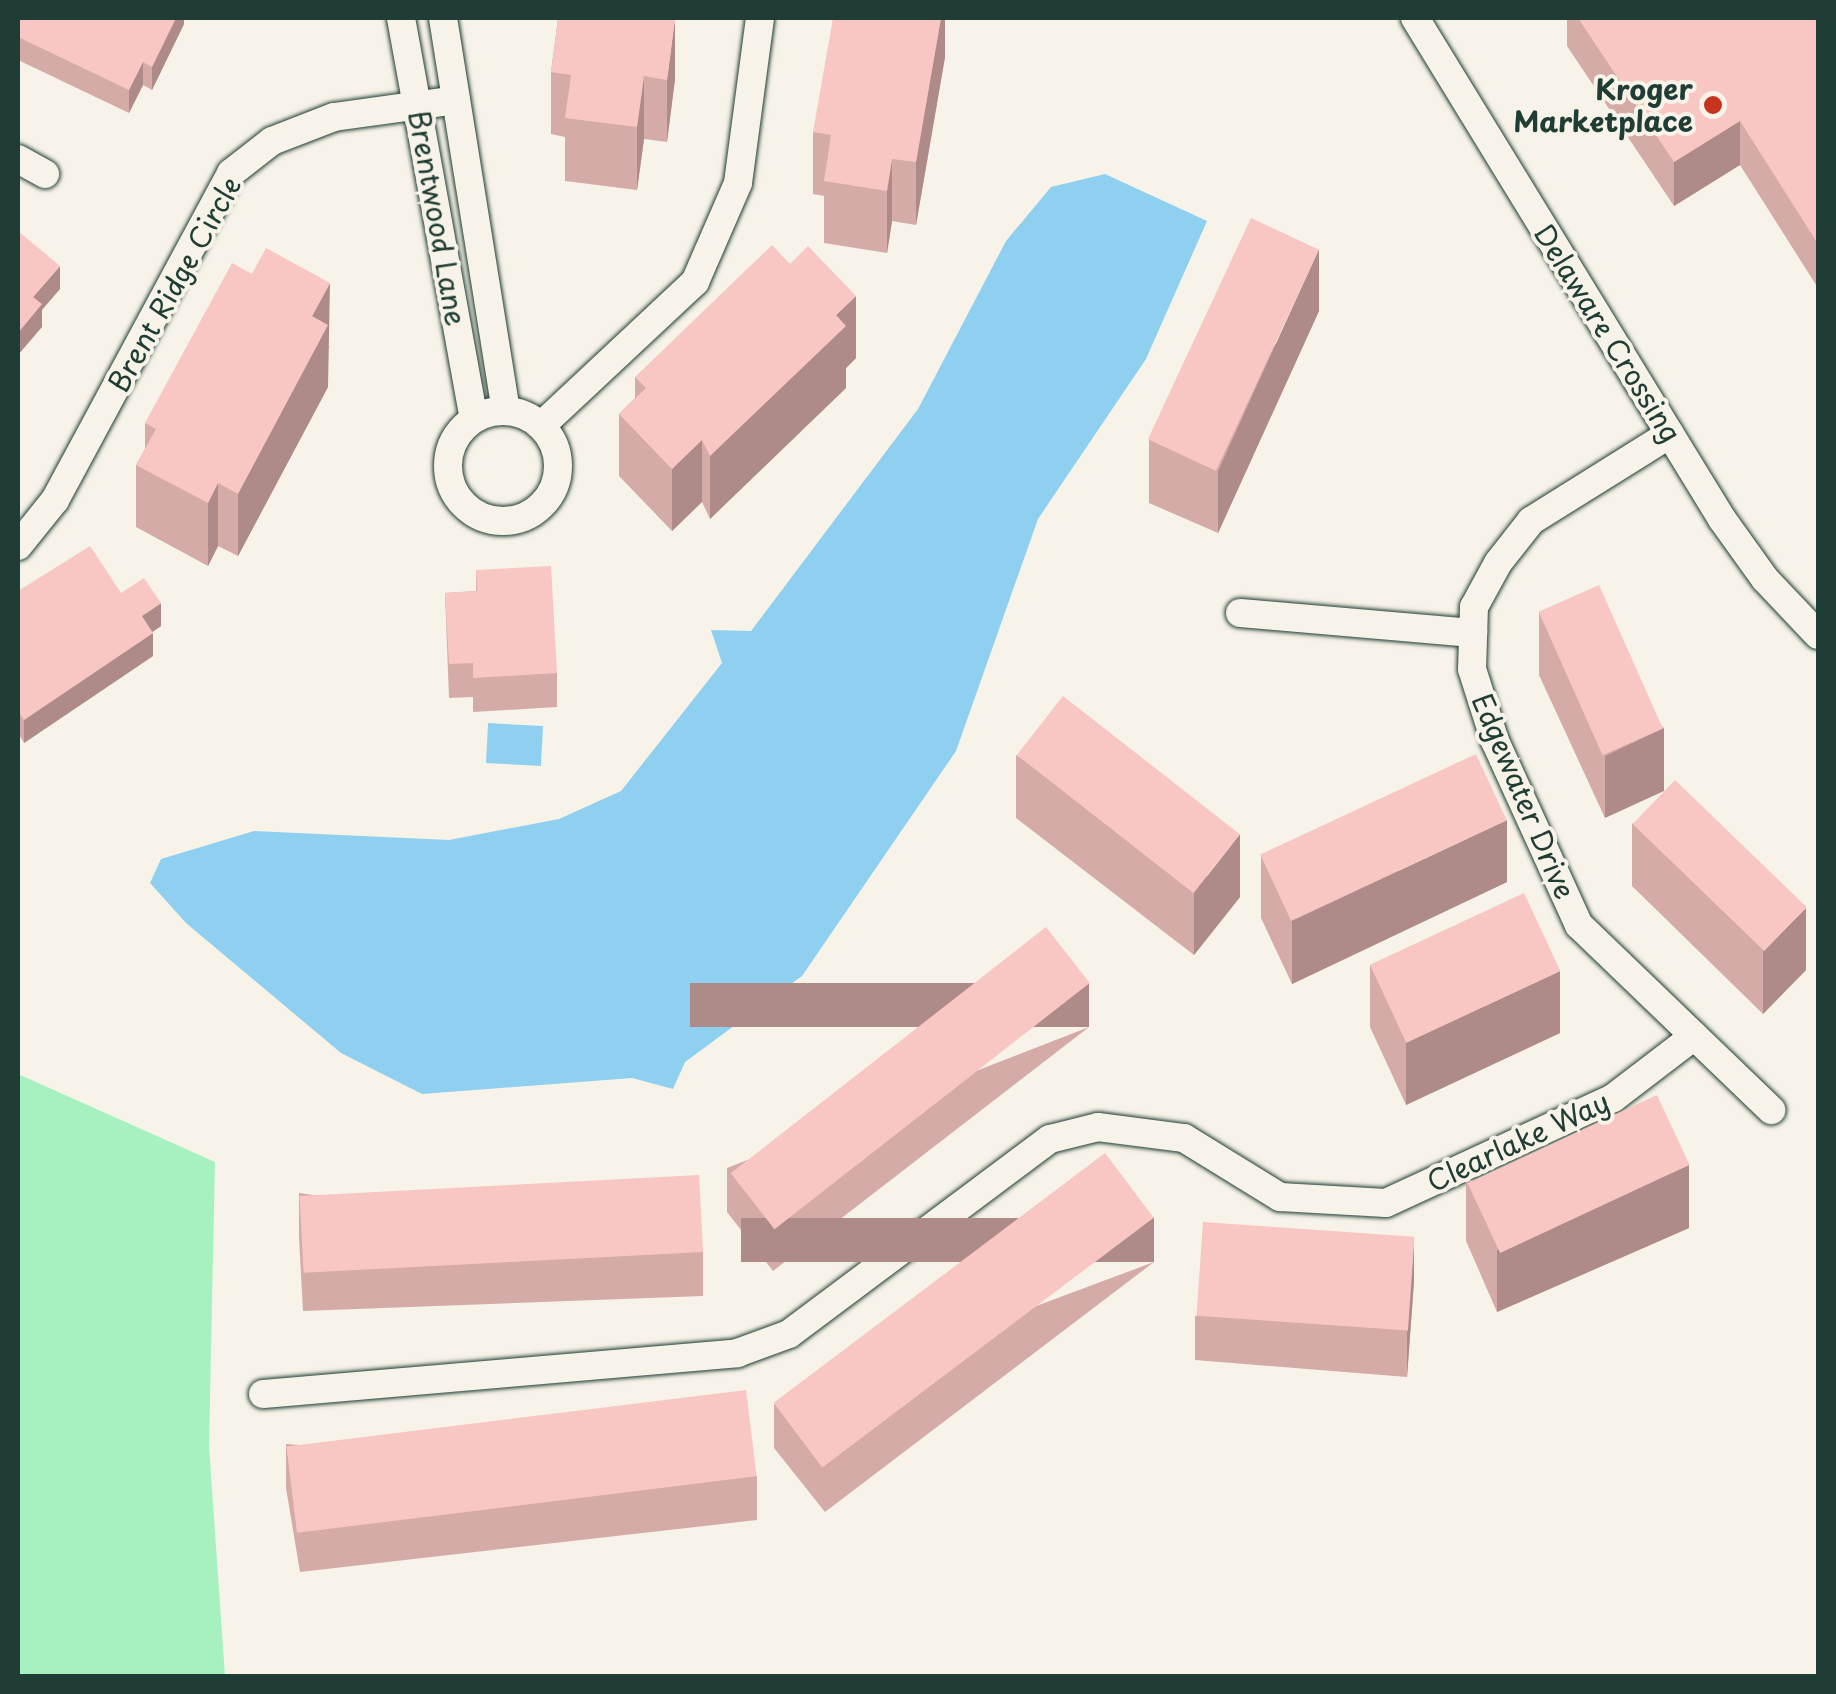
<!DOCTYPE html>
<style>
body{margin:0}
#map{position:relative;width:1836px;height:1694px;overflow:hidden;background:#f7f3e8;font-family:"Playpen Sans",sans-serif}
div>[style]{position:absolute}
.green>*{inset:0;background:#a7f1c0}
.water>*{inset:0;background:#8fd0f1;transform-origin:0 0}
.roads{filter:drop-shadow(0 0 2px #1f3d34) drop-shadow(0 0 2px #1f3d34)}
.street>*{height:28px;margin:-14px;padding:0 14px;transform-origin:14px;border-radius:14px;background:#f7f3e8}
.street>.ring{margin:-14px;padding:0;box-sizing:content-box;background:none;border:28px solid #f7f3e8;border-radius:50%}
.wall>*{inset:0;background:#d5aba8}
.shaded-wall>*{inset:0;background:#ae8b88;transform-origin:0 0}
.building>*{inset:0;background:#f8c7c3;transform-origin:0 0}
.dots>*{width:28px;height:28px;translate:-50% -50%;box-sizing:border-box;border:5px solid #f7f3e8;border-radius:50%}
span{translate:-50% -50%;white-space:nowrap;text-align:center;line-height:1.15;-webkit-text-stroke:8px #f7f3e8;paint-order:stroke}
.poi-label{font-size:28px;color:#1f3d34;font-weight:700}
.right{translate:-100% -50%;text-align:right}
.street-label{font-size:28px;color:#1f3d34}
.frame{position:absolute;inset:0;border:20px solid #1f3d34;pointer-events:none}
</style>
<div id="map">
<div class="green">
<div style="clip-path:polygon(18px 1074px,215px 1162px,209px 1446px,225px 1676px,18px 1676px)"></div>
</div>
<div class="water">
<div style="clip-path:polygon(1105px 174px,1207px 221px,1146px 359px,1038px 519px,956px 751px,802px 976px,685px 1062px,673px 1089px,632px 1078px,422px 1094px,341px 1053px,186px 923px,150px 883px,161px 859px,254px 831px,449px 840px,559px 819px,621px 791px,722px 663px,711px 630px,751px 631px,918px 409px,1006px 241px,1051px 187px)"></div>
<div style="left:543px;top:726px;width:40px;height:55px;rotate:93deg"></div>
</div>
<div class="roads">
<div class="street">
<div style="left:401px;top:18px;width:407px;rotate:79.7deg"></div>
<div style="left:443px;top:18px;width:397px;rotate:80.9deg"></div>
<div style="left:1415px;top:18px;width:588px;rotate:58.5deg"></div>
<div style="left:1722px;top:519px;width:74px;rotate:54.4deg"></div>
<div style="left:1765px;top:579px;width:77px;rotate:46.6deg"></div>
<div style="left:18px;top:159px;width:31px;rotate:29deg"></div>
<div class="ring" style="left:448px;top:411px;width:82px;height:82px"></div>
<div style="left:541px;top:426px;width:211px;rotate:-43.1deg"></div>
<div style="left:695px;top:282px;width:108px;rotate:-66.5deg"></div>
<div style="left:738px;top:183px;width:166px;rotate:-82.4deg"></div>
<div style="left:1670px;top:434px;width:164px;rotate:148deg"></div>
<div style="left:1531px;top:521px;width:53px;rotate:128.2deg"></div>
<div style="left:1498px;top:563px;width:50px;rotate:118.6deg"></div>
<div style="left:1474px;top:607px;width:62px;rotate:91.8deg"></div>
<div style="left:1472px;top:669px;width:76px;rotate:72.3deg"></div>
<div style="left:1495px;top:741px;width:202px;rotate:65.5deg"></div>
<div style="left:1579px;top:925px;width:267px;rotate:43.9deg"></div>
<div style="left:18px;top:546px;width:59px;rotate:-51.2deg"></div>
<div style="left:55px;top:500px;width:371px;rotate:-61.7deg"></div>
<div style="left:231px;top:173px;width:52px;rotate:-38deg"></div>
<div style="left:272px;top:141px;width:66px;rotate:-21.2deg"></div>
<div style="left:334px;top:117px;width:123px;rotate:-7.9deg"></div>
<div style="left:1240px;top:613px;width:234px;rotate:4.9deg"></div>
<div style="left:263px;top:1394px;width:476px;rotate:-4.9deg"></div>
<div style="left:737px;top:1353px;width:55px;rotate:-20.1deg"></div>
<div style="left:789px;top:1334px;width:326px;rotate:-36.8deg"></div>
<div style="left:1050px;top:1139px;width:49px;rotate:-14deg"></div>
<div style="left:1098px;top:1127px;width:87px;rotate:7.3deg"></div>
<div style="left:1184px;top:1138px;width:113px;rotate:31.6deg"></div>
<div style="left:1280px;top:1197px;width:106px;rotate:3.2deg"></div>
<div style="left:1386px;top:1203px;width:250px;rotate:-24.8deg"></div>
<div style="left:1613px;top:1098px;width:102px;rotate:-37.4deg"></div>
</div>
</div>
<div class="wall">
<div style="clip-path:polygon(18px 18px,184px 18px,184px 24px,152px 90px,143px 85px,129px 113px,18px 60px)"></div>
<div style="clip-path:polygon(558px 18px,675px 79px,667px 142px,644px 139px,637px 190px,565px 181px,565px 137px,551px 134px,551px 72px)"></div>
<div style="clip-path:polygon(945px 18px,945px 57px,916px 225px,892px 221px,887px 253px,824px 243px,824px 196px,813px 194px,813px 132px)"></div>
<div style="clip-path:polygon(1567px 18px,1818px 18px,1818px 288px,1740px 165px,1674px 206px,1567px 46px)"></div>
<div style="clip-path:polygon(1319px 311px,1218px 533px,1149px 503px,1149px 440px)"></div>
<div style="clip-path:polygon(330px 346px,328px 349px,328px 387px,238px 556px,218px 546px,208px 566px,136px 527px,136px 465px,145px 449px,145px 423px)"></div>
<div style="clip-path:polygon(856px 358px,846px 368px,846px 388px,710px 519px,702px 502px,672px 531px,619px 476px,619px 414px,635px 398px,635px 377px)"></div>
<div style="clip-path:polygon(476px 570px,557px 673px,557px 707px,473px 712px,473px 697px,449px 698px,445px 593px,476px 591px)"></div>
<div style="clip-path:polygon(18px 591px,121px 593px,161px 626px,152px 632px,153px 656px,24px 743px,18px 733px)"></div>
<div style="clip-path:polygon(1539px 612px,1664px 728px,1605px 818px,1539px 675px)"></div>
<div style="clip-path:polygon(1016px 755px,1240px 897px,1194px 955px,1016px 818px)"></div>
<div style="clip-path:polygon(1632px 823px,1806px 970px,1763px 1014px,1632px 886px)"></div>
<div style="clip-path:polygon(1261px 856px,1507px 882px,1292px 984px,1261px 918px)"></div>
<div style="clip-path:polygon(1370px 965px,1560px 1033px,1406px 1105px,1370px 1027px)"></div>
<div style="clip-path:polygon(1089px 1027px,773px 1271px,727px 1212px,727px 1168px)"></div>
<div style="clip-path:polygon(1466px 1179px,1689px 1228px,1497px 1312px,1466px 1241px)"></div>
<div style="clip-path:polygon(299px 1193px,703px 1252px,703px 1296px,303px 1311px,299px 1237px)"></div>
<div style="clip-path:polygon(1154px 1262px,825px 1512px,774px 1448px,774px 1404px)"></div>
<div style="clip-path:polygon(1414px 1281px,1407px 1377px,1195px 1360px,1195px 1316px)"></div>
<div style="clip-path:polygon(286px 1444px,757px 1476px,757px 1520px,300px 1572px,286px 1488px)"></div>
</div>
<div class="shaded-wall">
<div style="clip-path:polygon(176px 18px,184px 18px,184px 24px,152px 90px,152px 67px)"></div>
<div style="clip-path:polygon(675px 18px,675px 79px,667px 142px,667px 80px)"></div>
<div style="clip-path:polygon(941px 18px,945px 18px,945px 57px,916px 225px,916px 162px)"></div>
<div style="clip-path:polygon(143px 62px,143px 85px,129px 113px,129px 90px)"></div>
<div style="clip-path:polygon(644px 76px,644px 139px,637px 190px,637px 127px)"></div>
<div style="clip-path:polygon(1740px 121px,1740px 165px,1674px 206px,1674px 162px)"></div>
<div style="clip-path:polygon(892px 159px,892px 221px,887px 253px,887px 191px)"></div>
<div style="clip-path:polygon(1319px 249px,1319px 311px,1218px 533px,1218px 471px)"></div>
<div style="clip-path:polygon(60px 266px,60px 289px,42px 310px,42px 327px,18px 355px,18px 333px,33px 297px)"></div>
<div style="clip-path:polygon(330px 283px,328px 387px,238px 556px,238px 494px,312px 316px)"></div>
<div style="clip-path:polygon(856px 296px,856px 358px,846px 368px,846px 388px,710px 519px,710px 456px,836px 315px)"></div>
<div style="clip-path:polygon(702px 440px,702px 502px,672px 531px,672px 469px)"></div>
<div style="clip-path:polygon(218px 483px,218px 546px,208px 566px,208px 503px)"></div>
<div style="clip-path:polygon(161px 603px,161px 626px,142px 639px,142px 616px)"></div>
<div style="clip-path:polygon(153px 633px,153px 656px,24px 743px,24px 720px)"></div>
<div style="clip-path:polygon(1664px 728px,1664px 791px,1605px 818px,1605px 756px)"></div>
<div style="clip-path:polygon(1507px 820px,1507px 882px,1292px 984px,1292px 921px)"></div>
<div style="clip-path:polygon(1240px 834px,1240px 897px,1194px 955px,1194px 893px)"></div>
<div style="clip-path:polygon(1806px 908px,1806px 970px,1763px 1014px,1763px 951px)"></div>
<div style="clip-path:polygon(1560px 971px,1560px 1033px,1406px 1105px,1406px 1043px)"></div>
<div style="left:1089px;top:983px;width:44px;height:399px;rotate:90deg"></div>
<div style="clip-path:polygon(1689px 1165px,1689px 1228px,1497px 1312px,1497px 1250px)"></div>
<div style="left:1154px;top:1218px;width:44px;height:413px;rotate:90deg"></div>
<div style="clip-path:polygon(1414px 1237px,1414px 1281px,1407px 1377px,1407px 1333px)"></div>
</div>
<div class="building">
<div style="clip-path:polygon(18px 18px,176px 18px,152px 67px,143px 62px,129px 90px,18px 37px)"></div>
<div style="clip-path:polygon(558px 18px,675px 18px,667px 80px,644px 76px,637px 127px,565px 118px,571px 75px,551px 72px)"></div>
<div style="clip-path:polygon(833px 18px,941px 18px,916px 162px,892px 159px,887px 191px,824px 181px,831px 135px,813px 132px)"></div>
<div style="clip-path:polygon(1578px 18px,1818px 18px,1818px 244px,1740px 121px,1674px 162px)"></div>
<div style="left:1251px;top:218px;width:75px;height:244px;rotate:25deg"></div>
<div style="clip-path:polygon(18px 231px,60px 266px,33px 297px,42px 304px,18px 333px)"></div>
<div style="clip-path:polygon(772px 245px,790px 264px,808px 246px,856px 296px,836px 315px,846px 326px,710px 456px,702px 440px,672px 469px,619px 414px,646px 388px,635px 377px)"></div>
<div style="clip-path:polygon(266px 248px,330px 283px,312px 316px,328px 325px,238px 494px,218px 483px,208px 503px,136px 465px,156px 429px,145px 423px,232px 263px,252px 274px)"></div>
<div style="clip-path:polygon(90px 546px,121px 593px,144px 578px,161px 603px,142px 616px,153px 633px,24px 720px,18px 711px,18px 591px)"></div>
<div style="clip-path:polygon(551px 566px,557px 673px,473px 678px,473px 663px,449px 664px,445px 593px,477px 591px,476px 570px)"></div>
<div style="left:1599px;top:585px;width:157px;height:66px;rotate:66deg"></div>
<div style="left:1063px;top:696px;width:224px;height:75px;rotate:38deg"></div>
<div style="left:1476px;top:754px;width:73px;height:238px;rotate:65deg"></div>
<div style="left:1675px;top:780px;width:183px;height:61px;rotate:44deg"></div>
<div style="left:1524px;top:893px;width:86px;height:170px;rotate:65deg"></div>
<div style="left:1046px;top:927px;width:71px;height:400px;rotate:52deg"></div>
<div style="left:1657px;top:1095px;width:77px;height:209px;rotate:65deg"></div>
<div style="left:1105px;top:1153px;width:81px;height:415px;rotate:53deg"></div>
<div style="left:699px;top:1175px;width:77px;height:400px;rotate:87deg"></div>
<div style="left:1203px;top:1222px;width:212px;height:94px;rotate:4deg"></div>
<div style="left:746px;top:1390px;width:87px;height:463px;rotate:83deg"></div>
</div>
<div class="dots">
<div style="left:1713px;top:105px;background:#c8321e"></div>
</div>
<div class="poi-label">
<span class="right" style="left:1693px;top:105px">Kroger<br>Marketplace</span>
</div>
<div class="street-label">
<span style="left:438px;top:218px;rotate:80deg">Brentwood Lane</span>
<span style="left:174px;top:284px;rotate:-61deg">Brent Ridge Circle</span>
<span style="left:1608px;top:333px;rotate:58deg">Delaware Crossing</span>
<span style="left:1524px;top:796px;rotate:67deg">Edgewater Drive</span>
<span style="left:1518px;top:1141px;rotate:-25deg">Clearlake Way</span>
</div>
<div class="frame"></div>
</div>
